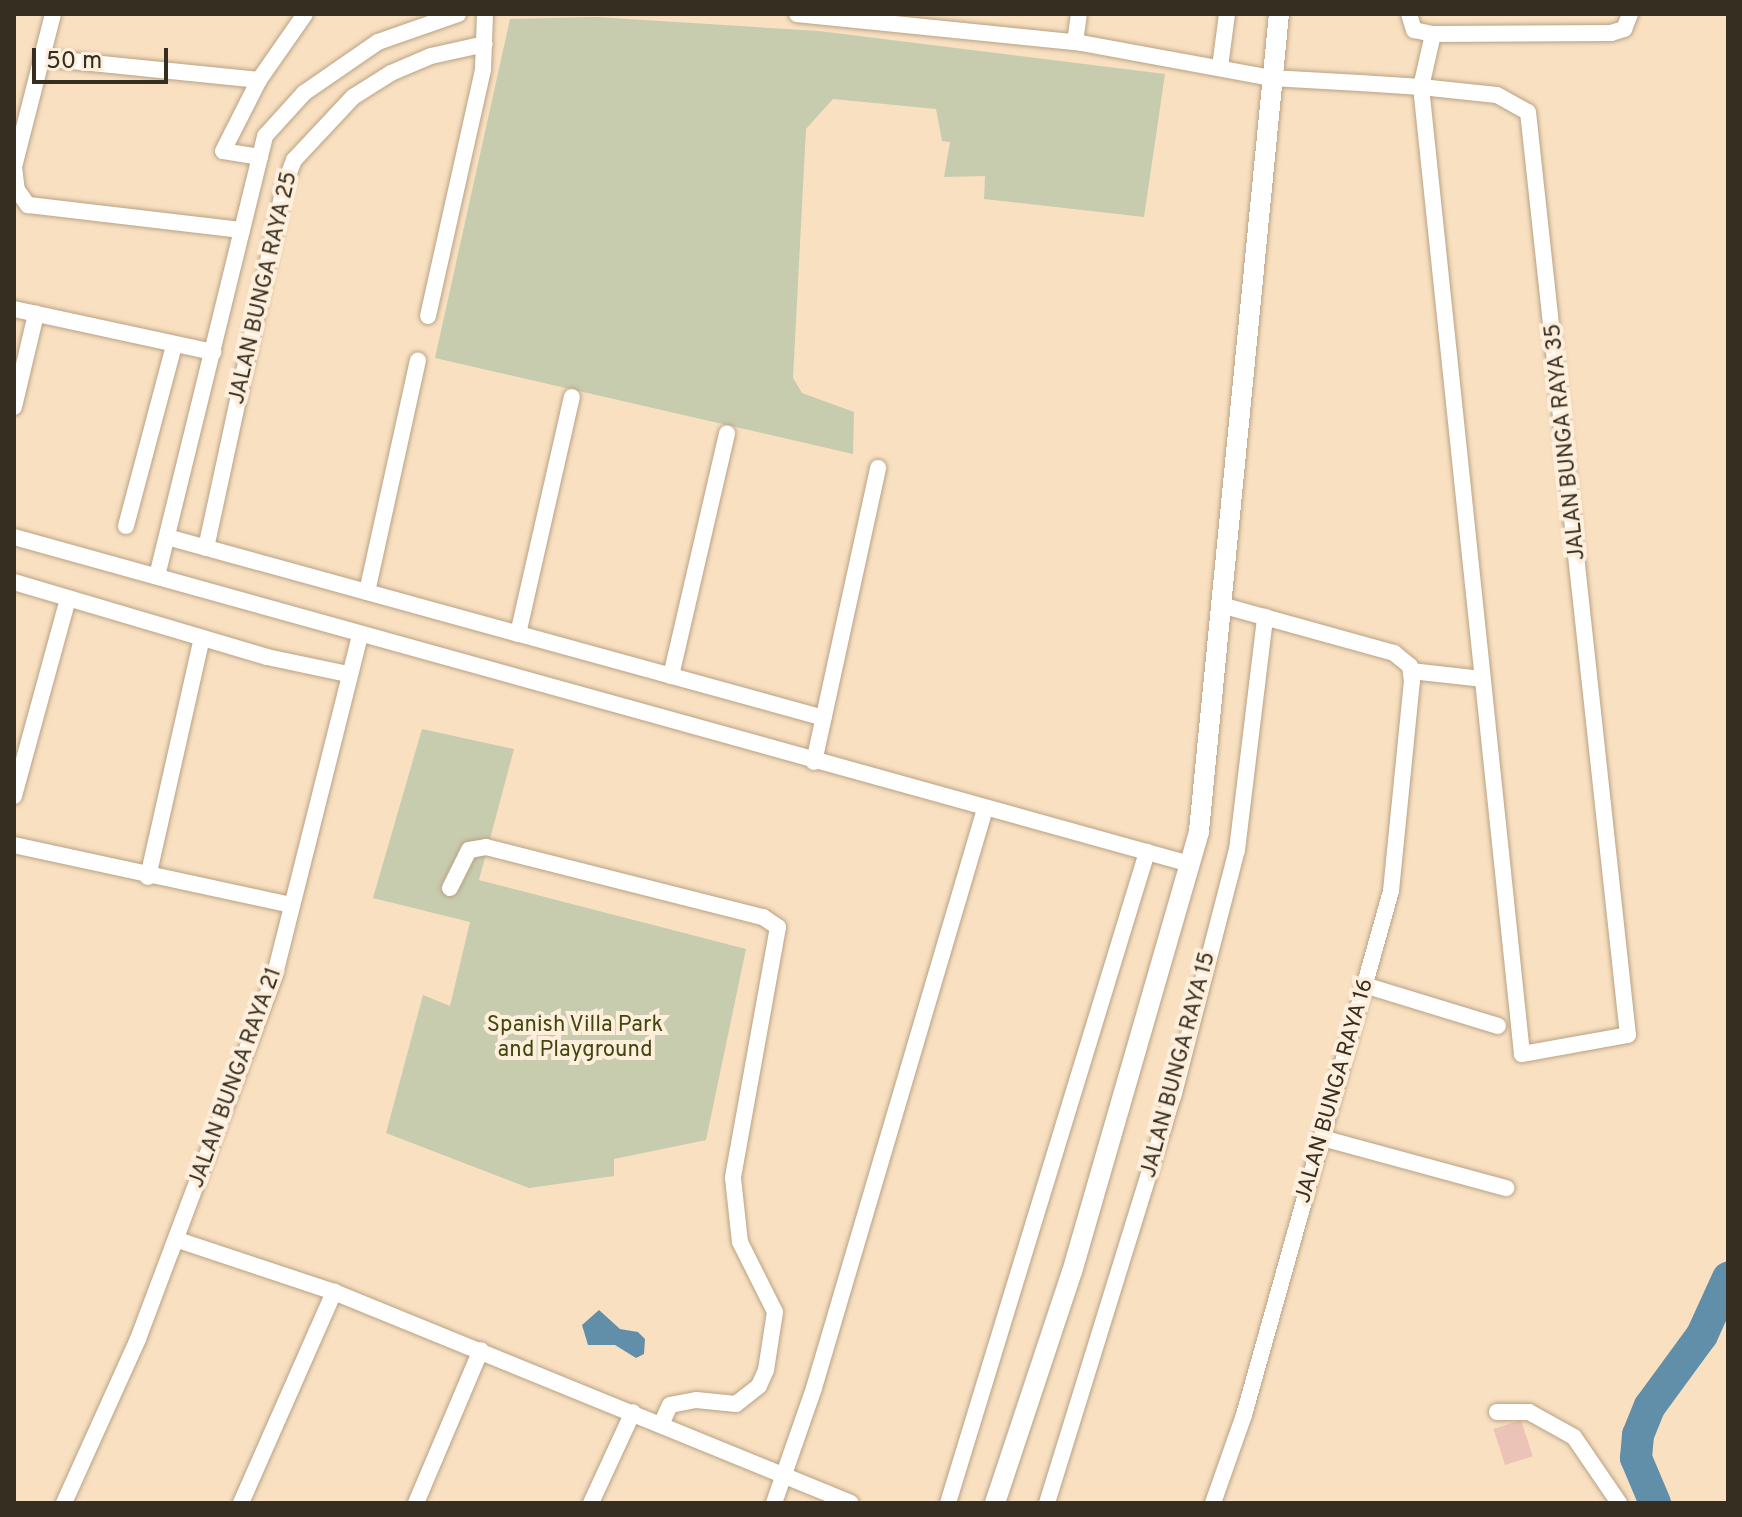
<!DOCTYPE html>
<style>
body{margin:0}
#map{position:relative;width:1742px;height:1517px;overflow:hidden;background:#f8e0c1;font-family:Overpass,sans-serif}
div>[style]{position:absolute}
.green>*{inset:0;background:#c7ccae}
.water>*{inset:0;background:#618fa9}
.river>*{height:32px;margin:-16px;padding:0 16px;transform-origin:16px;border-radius:16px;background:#618fa9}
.building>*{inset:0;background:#ebc3b7;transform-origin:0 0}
.roads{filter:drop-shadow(0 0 2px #b9a285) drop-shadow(0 0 2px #b9a285)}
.minor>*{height:16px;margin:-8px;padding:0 8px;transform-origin:8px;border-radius:8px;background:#fff}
.tertiary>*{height:20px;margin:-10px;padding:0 10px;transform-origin:10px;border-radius:10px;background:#fff}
span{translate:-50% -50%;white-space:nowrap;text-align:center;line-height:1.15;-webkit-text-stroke:8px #feefdc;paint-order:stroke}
.street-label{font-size:22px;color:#372e22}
.park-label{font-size:22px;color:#41460f}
.frame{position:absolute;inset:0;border:16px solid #372e22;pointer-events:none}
.scale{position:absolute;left:32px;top:48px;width:136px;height:36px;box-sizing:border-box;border:4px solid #372e22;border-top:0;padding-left:10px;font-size:24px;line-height:28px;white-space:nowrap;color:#372e22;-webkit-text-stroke:6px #feefdc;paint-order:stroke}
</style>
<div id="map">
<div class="green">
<div style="clip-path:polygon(596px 17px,819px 31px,1165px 74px,1144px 217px,984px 199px,985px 176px,944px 177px,950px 142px,942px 141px,936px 109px,833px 99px,806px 129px,793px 378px,802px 393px,854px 412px,853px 454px,435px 358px,510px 19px)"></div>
<div style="clip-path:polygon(422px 729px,514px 749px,479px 880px,746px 949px,706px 1140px,614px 1159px,614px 1176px,529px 1188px,386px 1133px,423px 995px,450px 1006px,470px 922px,373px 898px)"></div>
</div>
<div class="water">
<div style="clip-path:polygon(599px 1310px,620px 1329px,638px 1332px,645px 1339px,644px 1354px,636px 1358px,615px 1345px,588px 1345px,582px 1325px)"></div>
</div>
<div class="river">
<div style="left:1655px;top:1503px;width:49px;rotate:-112.9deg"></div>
<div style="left:1636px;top:1458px;width:23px;rotate:-85deg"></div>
<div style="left:1638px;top:1435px;width:31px;rotate:-68deg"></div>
<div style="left:1650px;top:1406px;width:88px;rotate:-53.8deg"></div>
<div style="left:1702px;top:1335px;width:63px;rotate:-65.5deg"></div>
</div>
<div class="building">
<div style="left:1521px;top:1420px;width:38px;height:29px;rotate:72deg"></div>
</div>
<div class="roads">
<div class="minor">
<div style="left:53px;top:14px;width:158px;rotate:104.3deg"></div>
<div style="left:14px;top:167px;width:23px;rotate:83deg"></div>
<div style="left:17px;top:190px;width:19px;rotate:54deg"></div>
<div style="left:28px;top:205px;width:215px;rotate:6.7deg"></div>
<div style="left:797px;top:14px;width:285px;rotate:5.8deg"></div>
<div style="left:1081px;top:43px;width:193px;rotate:10.4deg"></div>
<div style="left:1271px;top:78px;width:89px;rotate:3.2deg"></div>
<div style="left:1360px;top:83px;width:61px;rotate:3.8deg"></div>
<div style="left:1421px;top:87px;width:76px;rotate:6deg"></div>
<div style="left:1497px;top:95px;width:35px;rotate:29deg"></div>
<div style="left:1528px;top:112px;width:928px;rotate:83.82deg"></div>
<div style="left:1628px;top:1035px;width:108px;rotate:169.8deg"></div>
<div style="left:1522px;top:1054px;width:972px;rotate:-95.96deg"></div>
<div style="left:1421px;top:87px;width:54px;rotate:-77.2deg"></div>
<div style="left:1433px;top:34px;width:178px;rotate:-0.3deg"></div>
<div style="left:1611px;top:33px;width:14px;rotate:-17deg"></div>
<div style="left:1624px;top:29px;width:16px;rotate:-68deg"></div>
<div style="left:1409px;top:14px;width:17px;rotate:73deg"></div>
<div style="left:1414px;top:30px;width:19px;rotate:12deg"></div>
<div style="left:1075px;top:42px;width:28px;rotate:-82deg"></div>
<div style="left:43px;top:58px;width:217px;rotate:5.8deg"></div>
<div style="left:1220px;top:67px;width:53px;rotate:-82.5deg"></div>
<div style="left:260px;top:157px;width:37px;rotate:-171deg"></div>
<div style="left:223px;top:151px;width:80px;rotate:-63.1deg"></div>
<div style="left:259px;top:80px;width:80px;rotate:-55.1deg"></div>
<div style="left:14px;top:309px;width:204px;rotate:12.2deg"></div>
<div style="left:428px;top:316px;width:253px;rotate:-77.4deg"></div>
<div style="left:483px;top:69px;width:55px;rotate:-87.9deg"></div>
<div style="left:14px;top:407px;width:96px;rotate:-76.7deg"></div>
<div style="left:126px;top:526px;width:187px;rotate:-75.1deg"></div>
<div style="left:14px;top:537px;width:1221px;rotate:15.54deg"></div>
<div style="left:167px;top:537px;width:681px;rotate:15.4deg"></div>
<div style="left:206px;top:548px;width:370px;rotate:-77.8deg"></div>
<div style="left:284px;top:186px;width:28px;rotate:-69deg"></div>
<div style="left:294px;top:160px;width:86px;rotate:-46.9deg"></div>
<div style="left:353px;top:97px;width:45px;rotate:-32.3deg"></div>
<div style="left:391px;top:73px;width:43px;rotate:-23deg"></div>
<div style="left:431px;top:56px;width:55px;rotate:-12.5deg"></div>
<div style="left:157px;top:576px;width:453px;rotate:-76.2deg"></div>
<div style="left:265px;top:136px;width:58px;rotate:-47.8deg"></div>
<div style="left:304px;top:93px;width:90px;rotate:-34.6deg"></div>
<div style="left:378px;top:42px;width:85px;rotate:-19.3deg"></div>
<div style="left:14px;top:582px;width:264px;rotate:16.5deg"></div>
<div style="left:267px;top:657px;width:83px;rotate:11.9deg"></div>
<div style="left:367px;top:592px;width:237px;rotate:-77.6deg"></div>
<div style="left:518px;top:634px;width:243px;rotate:-77.2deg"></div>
<div style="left:1411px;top:671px;width:71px;rotate:6.4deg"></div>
<div style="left:671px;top:676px;width:249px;rotate:-77deg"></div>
<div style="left:814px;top:762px;width:301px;rotate:-77.7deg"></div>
<div style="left:14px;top:796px;width:205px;rotate:-74.7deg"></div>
<div style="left:14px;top:845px;width:284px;rotate:12.2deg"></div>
<div style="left:148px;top:877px;width:245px;rotate:-77.3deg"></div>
<div style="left:450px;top:888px;width:42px;rotate:-63.4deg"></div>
<div style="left:469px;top:850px;width:17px;rotate:-10deg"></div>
<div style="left:486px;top:847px;width:286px;rotate:14.2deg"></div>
<div style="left:763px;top:917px;width:18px;rotate:34deg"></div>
<div style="left:778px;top:927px;width:255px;rotate:100.2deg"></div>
<div style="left:733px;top:1178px;width:64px;rotate:83.8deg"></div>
<div style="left:740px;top:1242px;width:78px;rotate:63.4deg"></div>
<div style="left:775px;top:1312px;width:59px;rotate:98.8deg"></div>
<div style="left:766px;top:1370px;width:17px;rotate:114deg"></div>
<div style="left:759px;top:1386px;width:29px;rotate:142deg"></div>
<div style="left:736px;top:1404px;width:40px;rotate:-174.3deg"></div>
<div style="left:696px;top:1400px;width:26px;rotate:169deg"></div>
<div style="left:670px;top:1405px;width:21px;rotate:115deg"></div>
<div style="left:1364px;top:985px;width:140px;rotate:17deg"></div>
<div style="left:1322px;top:1138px;width:191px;rotate:15.2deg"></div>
<div style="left:178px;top:1240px;width:164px;rotate:18.4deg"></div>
<div style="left:334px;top:1292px;width:558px;rotate:22.2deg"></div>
<div style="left:1497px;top:1412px;width:32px"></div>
<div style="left:1529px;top:1412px;width:51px;rotate:29.1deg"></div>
<div style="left:1574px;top:1437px;width:80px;rotate:55.7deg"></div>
<div style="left:64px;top:1503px;width:180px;rotate:-65.7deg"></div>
<div style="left:138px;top:1339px;width:390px;rotate:-69.4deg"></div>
<div style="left:275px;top:974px;width:349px;rotate:-75.9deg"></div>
<div style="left:241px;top:1503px;width:231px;rotate:-66.2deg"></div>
<div style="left:416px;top:1503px;width:166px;rotate:-67deg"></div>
<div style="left:591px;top:1503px;width:100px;rotate:-65.2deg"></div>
<div style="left:774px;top:1503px;width:122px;rotate:-70.8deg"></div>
<div style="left:814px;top:1388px;width:604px;rotate:-73.55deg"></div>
<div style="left:948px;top:1503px;width:681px;rotate:-73deg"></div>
<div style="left:1047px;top:1503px;width:425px;rotate:-72.8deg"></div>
<div style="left:1173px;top:1097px;width:255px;rotate:-75.5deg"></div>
<div style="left:1237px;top:850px;width:235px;rotate:-83.1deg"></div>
<div style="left:1213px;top:1503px;width:93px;rotate:-70.6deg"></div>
<div style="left:1244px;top:1415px;width:544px;rotate:-74.33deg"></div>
<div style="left:1391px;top:891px;width:210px;rotate:-84.3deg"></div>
<div style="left:1412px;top:682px;width:16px;rotate:-97deg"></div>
<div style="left:1410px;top:666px;width:21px;rotate:-141deg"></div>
<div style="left:1394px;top:653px;width:180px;rotate:-164.5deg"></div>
</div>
<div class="tertiary">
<div style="left:995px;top:1503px;width:243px;rotate:-71.6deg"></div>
<div style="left:1072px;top:1272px;width:459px;rotate:-73.9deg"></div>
<div style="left:1199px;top:831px;width:821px;rotate:-84.41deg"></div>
</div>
</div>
<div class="street-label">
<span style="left:264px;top:288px;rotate:-77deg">JALAN BUNGA RAYA 25</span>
<span style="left:1566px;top:442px;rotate:-96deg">JALAN BUNGA RAYA 35</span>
<span style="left:1179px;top:1065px;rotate:-75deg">JALAN BUNGA RAYA 15</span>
<span style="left:236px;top:1078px;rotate:-70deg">JALAN BUNGA RAYA 21</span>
<span style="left:1335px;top:1091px;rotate:-74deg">JALAN BUNGA RAYA 16</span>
</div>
<div class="park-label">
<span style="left:575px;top:1038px">Spanish Villa Park<br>and Playground</span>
</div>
<div class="frame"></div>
<div class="scale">50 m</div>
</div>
